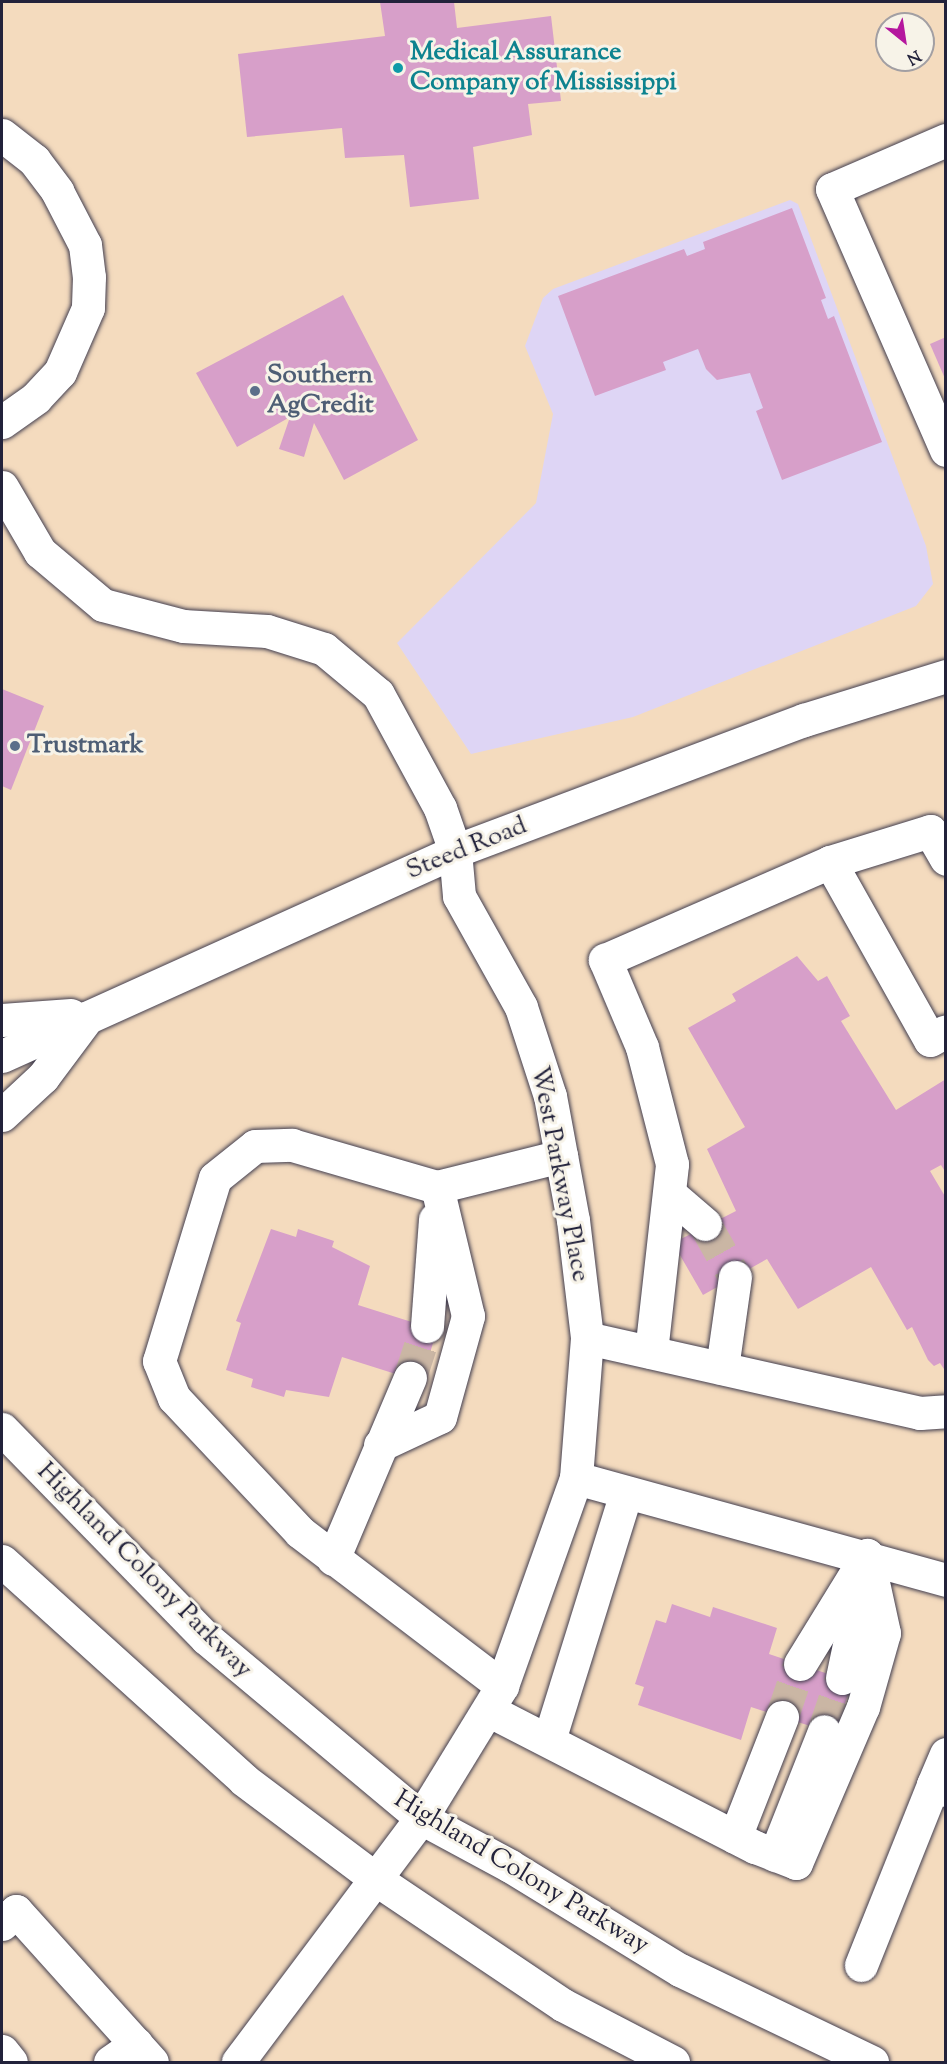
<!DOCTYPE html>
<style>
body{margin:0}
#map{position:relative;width:947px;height:2064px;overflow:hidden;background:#f4dbbe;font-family:"Sorts Mill Goudy",serif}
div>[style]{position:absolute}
.built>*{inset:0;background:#ded5f5}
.building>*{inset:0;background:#d79fc9}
.minor-tunnel>*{height:33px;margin-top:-16.5px;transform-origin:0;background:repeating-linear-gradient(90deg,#cab6a4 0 33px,transparent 0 49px)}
.roads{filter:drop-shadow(0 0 2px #423e4f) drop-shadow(0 0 2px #423e4f)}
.minor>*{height:33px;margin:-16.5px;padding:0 16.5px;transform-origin:16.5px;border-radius:16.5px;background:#fff}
.dots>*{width:16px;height:16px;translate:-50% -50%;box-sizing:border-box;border:3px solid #f7f3e8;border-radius:50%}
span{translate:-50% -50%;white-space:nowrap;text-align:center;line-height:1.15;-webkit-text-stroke:6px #f7f3e8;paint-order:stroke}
.culture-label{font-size:26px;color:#0d838f;font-weight:700}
.left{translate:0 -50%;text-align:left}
.service-label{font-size:26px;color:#4e5e75;font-weight:700}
.street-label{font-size:26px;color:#22223b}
.frame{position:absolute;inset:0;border:3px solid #22223b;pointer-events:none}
.north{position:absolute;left:875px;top:12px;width:60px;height:60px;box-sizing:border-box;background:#f7f3e8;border:2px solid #a29fa3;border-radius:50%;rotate:150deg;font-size:16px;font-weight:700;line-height:24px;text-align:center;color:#22223b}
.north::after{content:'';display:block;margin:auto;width:21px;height:27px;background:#b5179e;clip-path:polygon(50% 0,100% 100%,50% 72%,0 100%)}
</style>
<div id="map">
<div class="built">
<div style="clip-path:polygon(790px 200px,798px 204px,926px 546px,933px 584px,916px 606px,633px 717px,471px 754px,397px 643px,536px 503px,553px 414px,525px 346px,543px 298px,553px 289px)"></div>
</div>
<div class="building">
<div style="clip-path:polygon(380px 2px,454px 2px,457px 28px,551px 16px,561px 101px,528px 104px,532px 135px,473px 147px,479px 199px,410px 207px,404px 155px,345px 158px,342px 128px,247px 137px,238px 54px,385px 36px)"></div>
<div style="clip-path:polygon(792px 208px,826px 298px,821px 300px,828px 319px,834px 316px,882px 442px,782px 480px,756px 411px,763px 408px,750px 373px,717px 380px,706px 369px,698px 349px,663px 362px,666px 370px,595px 396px,558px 296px,684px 249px,687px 256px,705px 249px,703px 242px)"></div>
<div style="clip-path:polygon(343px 295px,418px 440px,344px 480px,314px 423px,304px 457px,279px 449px,290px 417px,237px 447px,196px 373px)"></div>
<div style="clip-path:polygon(946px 337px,946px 381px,930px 344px)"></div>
<div style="clip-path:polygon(2px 689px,44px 706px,11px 790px,2px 786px)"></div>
<div style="clip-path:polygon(797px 956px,818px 981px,827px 976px,850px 1016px,841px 1021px,896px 1110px,946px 1079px,946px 1173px,941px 1165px,930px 1171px,946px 1198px,946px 1372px,940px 1363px,934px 1366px,928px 1360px,912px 1327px,907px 1330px,871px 1267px,798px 1309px,767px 1259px,703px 1295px,673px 1243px,736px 1211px,707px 1149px,745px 1127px,688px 1028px,736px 1001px,732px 994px)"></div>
<div style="clip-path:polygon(271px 1229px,296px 1237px,298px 1229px,334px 1241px,332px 1247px,370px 1266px,358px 1305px,437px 1330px,421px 1382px,342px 1357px,329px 1397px,286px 1390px,284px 1397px,251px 1387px,253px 1379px,226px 1370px,241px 1323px,236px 1321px)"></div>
<div style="clip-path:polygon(672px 1604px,710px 1617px,713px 1607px,777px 1628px,769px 1654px,852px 1682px,835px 1734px,751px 1707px,741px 1740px,638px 1705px,644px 1687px,635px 1684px,656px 1620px,666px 1623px)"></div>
</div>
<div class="minor-tunnel">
<div style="left:705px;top:1224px;width:61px;rotate:60.5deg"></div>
<div style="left:410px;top:1378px;width:55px;rotate:-71.9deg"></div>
<div style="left:782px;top:1717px;width:56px;rotate:-71.2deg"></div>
<div style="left:824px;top:1731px;width:56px;rotate:-71.2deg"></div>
</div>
<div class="roads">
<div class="minor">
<div style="left:2px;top:135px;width:41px;rotate:38deg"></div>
<div style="left:34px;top:160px;width:39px;rotate:53deg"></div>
<div style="left:57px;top:191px;width:61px;rotate:62.6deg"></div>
<div style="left:85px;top:245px;width:32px;rotate:83deg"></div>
<div style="left:89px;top:277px;width:31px;rotate:92deg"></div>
<div style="left:88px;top:308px;width:70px;rotate:113.6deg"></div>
<div style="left:60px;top:372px;width:35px;rotate:133deg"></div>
<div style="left:36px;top:398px;width:42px;rotate:144.8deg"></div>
<div style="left:946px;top:140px;width:124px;rotate:156.7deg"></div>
<div style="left:832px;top:189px;width:285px;rotate:66.4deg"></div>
<div style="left:2px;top:487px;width:75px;rotate:59.7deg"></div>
<div style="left:40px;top:552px;width:82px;rotate:40.1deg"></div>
<div style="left:103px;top:605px;width:83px;rotate:14.7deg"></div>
<div style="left:183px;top:626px;width:84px;rotate:3.4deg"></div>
<div style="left:267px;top:631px;width:60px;rotate:17.5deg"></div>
<div style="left:324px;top:649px;width:70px;rotate:39.8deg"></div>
<div style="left:378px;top:694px;width:130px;rotate:61.5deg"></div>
<div style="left:440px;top:808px;width:46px;rotate:70.8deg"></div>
<div style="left:455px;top:851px;width:45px;rotate:84.9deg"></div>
<div style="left:459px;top:896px;width:127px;rotate:60.8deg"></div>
<div style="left:521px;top:1007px;width:94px;rotate:72deg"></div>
<div style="left:550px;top:1096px;width:126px;rotate:79.5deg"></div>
<div style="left:573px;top:1220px;width:119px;rotate:83.2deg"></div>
<div style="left:587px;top:1338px;width:140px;rotate:94.5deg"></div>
<div style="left:576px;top:1478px;width:221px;rotate:109.6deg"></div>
<div style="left:502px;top:1686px;width:155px;rotate:121.5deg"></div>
<div style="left:421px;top:1818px;width:305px;rotate:126.9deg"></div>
<div style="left:830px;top:862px;width:204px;rotate:60.7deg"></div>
<div style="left:930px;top:1040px;width:18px;rotate:-29deg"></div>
<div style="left:2px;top:1020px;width:69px;rotate:-4.1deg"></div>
<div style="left:2px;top:1056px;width:497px;rotate:-24.3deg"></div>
<div style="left:455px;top:851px;width:373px;rotate:-20.6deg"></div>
<div style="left:804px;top:720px;width:149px;rotate:-17.2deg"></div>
<div style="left:2px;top:1115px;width:56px;rotate:-42.8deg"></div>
<div style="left:43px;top:1077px;width:74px;rotate:-53.3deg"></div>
<div style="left:670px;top:1194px;width:46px;rotate:40.6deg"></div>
<div style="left:427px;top:1326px;width:107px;rotate:-85.7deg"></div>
<div style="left:587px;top:1338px;width:341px;rotate:12.7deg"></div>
<div style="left:920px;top:1413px;width:26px;rotate:-4deg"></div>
<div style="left:651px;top:1352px;width:189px;rotate:-83.6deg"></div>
<div style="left:672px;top:1164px;width:121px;rotate:-104.4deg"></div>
<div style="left:642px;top:1047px;width:95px;rotate:-113deg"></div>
<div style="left:605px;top:960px;width:245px;rotate:-23.5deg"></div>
<div style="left:830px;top:862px;width:105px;rotate:-17.2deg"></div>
<div style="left:930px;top:831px;width:32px;rotate:60deg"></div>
<div style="left:722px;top:1368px;width:92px;rotate:-81.9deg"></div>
<div style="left:2px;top:1429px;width:292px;rotate:45.7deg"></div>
<div style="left:206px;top:1638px;width:280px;rotate:39.9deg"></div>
<div style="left:421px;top:1818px;width:101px;rotate:28.3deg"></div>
<div style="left:510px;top:1866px;width:199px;rotate:31.5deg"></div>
<div style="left:680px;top:1970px;width:213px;rotate:25.6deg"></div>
<div style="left:380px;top:1445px;width:66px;rotate:-25deg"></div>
<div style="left:440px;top:1417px;width:105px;rotate:-74.5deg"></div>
<div style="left:468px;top:1316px;width:133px;rotate:-103.5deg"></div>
<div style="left:576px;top:1478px;width:384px;rotate:15.4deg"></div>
<div style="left:333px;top:1559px;width:197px;rotate:-67deg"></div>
<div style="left:2px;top:1561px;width:326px;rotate:42.1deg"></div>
<div style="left:244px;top:1780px;width:166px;rotate:36.9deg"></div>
<div style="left:377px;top:1880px;width:224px;rotate:33.9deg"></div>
<div style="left:563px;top:2005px;width:124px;rotate:27.4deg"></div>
<div style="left:800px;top:1664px;width:128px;rotate:-58.4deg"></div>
<div style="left:842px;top:1678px;width:102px;rotate:-78.1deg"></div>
<div style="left:502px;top:1686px;width:254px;rotate:-142.7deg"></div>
<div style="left:300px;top:1532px;width:184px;rotate:-133.2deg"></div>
<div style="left:174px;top:1398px;width:40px;rotate:-112deg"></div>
<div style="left:159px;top:1361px;width:191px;rotate:-73deg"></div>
<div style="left:215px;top:1178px;width:51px;rotate:-38.7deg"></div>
<div style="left:255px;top:1146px;width:37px;rotate:-2deg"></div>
<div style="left:292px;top:1145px;width:151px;rotate:16.2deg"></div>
<div style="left:437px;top:1187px;width:128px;rotate:-14deg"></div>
<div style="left:490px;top:1711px;width:298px;rotate:27.2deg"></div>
<div style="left:755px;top:1847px;width:44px;rotate:21.3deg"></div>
<div style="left:796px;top:1863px;width:170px;rotate:-66.8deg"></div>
<div style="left:863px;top:1707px;width:77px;rotate:-74.2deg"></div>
<div style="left:884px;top:1633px;width:80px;rotate:-102.3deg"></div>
<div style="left:549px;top:1740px;width:259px;rotate:-72.7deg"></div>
<div style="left:946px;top:1754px;width:34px;rotate:113deg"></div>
<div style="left:933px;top:1785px;width:14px;rotate:21deg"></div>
<div style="left:735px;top:1837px;width:129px;rotate:-68.6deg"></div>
<div style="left:775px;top:1855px;width:133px;rotate:-68.4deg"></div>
<div style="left:2px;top:1924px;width:19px;rotate:-43deg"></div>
<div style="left:16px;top:1911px;width:203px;rotate:48deg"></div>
<div style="left:861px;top:1965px;width:194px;rotate:-68.2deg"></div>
<div style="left:2px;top:2051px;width:14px;rotate:51deg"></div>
<div style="left:110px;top:2062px;width:32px;rotate:-35deg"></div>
</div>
</div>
<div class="dots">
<div style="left:398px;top:68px;background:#0f9aa8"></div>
<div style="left:255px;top:391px;background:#5c6f8a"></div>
<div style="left:15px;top:746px;background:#5c6f8a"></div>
</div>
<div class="culture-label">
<span class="left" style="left:410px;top:68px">Medical Assurance<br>Company of Mississippi</span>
</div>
<div class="service-label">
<span class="left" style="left:267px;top:391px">Southern<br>AgCredit</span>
<span class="left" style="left:27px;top:746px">Trustmark</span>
</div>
<div class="street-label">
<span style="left:467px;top:849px;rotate:-22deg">Steed Road</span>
<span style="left:559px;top:1174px;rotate:79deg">West Parkway Place</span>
<span style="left:144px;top:1571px;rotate:45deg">Highland Colony Parkway</span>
<span style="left:521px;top:1873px;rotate:31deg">Highland Colony Parkway</span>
</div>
<div class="frame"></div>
<div class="north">N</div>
</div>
